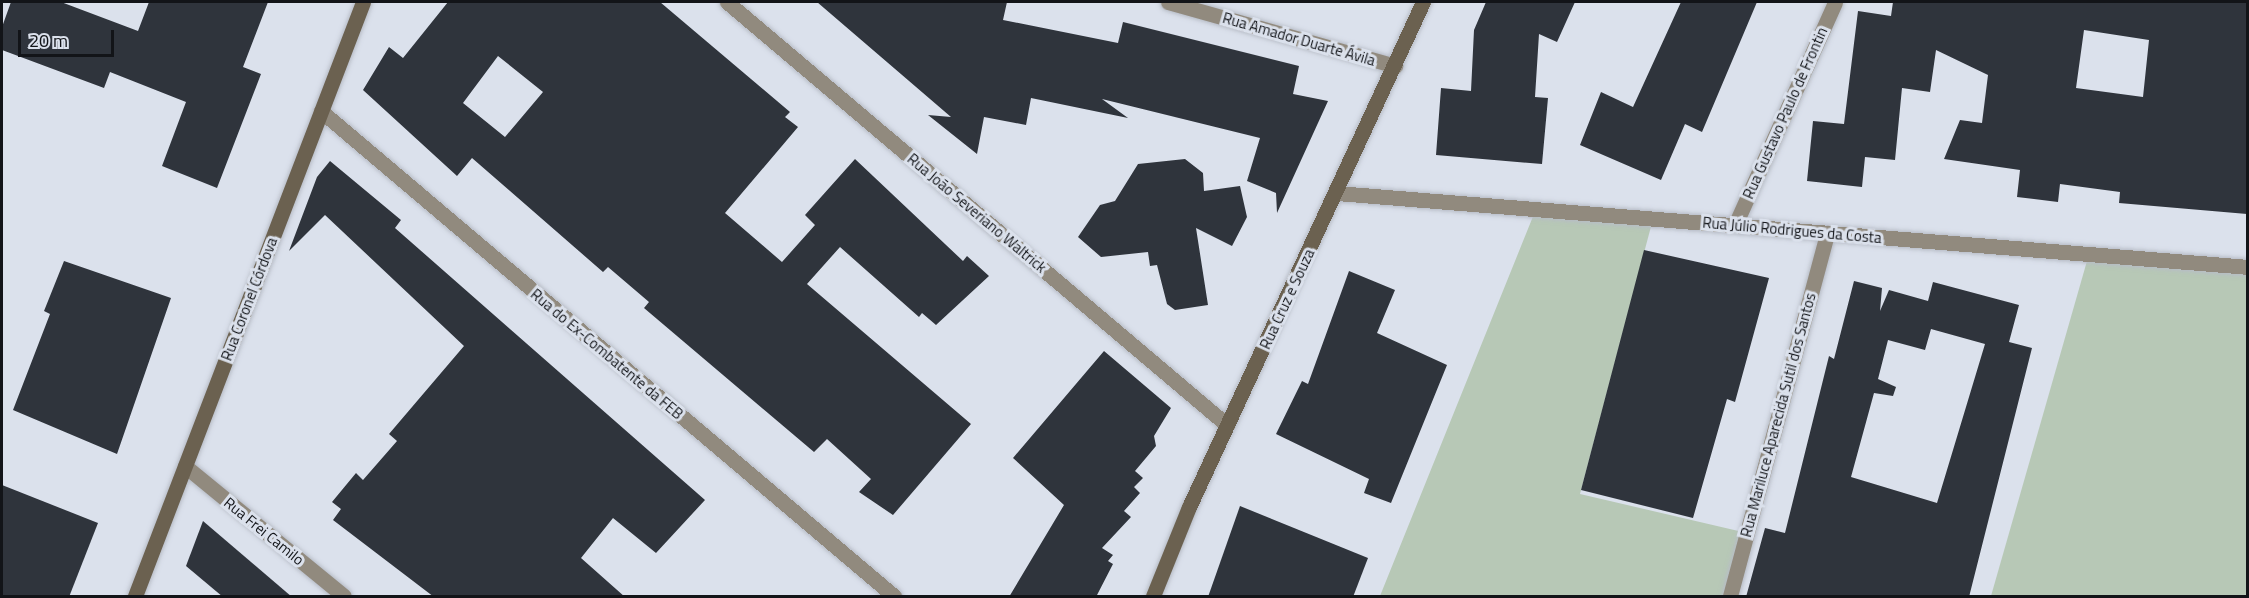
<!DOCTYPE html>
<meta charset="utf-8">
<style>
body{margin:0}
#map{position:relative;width:2249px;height:598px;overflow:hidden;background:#dbe1ec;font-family:"Titillium Web",sans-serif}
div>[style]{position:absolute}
.green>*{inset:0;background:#b7c8b6}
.building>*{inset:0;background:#2f343c}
.roads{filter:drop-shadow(0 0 2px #b7bcc6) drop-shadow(0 0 2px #b7bcc6)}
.street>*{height:15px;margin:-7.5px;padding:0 7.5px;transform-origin:7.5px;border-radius:7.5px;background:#918a7e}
.secondary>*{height:15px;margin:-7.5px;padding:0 7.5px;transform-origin:7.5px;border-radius:7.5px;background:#6b6150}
span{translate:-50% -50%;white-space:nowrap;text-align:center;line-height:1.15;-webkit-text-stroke:6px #dbe1ec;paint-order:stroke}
.street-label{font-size:15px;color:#121418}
.frame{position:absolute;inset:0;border:3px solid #121418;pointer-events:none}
.scale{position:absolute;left:18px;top:30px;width:96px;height:27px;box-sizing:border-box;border:3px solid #121418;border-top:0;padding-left:8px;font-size:18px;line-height:21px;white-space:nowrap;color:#121418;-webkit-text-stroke:4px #dbe1ec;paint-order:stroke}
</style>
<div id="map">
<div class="green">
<div style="clip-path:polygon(1536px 209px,1653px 219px,1580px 494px,1747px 533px,1730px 596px,1380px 596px)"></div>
<div style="clip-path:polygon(2089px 254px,2247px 267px,2247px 596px,1991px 596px)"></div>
</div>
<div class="building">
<div style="clip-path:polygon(11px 2px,61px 2px,138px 31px,149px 2px,268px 2px,243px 67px,261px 74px,217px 188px,162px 166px,186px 102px,110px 72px,104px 88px,2px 50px,2px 27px)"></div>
<div style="clip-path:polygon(evenodd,448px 2px,660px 2px,790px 112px,785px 117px,798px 127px,725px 213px,782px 262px,815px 225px,805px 215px,855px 159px,963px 261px,967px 256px,989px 276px,936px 325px,922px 313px,919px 317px,840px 247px,807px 284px,971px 424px,893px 515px,859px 492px,871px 479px,827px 439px,814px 452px,644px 308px,649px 302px,608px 267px,603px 272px,472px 158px,457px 176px,363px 90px,389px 47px,403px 58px,448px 2px,498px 56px,543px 92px,505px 137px,463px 103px,498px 56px)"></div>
<div style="clip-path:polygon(817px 2px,1007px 2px,1003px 20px,1118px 43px,1123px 22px,1299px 66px,1293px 94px,1328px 101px,1277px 213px,1276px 193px,1247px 181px,1260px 138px,1102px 99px,1128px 118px,1031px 98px,1026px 125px,984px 117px,977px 154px,928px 115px,951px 117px)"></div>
<div style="clip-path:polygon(1486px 2px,1575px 2px,1557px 42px,1539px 34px,1535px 97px,1548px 98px,1542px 164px,1436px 155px,1441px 88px,1471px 91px,1474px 30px)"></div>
<div style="clip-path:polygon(1681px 2px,1757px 2px,1702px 132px,1685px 124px,1661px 180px,1580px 145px,1601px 92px,1633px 107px)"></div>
<div style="clip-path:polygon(evenodd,1893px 2px,2247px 2px,2247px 214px,2119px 203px,2120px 192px,2060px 184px,2058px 202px,2017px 197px,2020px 170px,1944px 159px,1960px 120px,1982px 123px,1988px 75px,1936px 50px,1930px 92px,1902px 88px,1895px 160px,1865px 157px,1862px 187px,1807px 181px,1813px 121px,1844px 124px,1858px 11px,1891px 16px,1893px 2px,2084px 30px,2149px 40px,2143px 97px,2076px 88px,2084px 30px)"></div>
<div style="clip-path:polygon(1185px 159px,1203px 173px,1204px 191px,1240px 186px,1247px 217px,1232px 246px,1196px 228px,1208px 305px,1175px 310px,1167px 304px,1157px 265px,1150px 266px,1148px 252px,1101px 257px,1078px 237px,1100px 205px,1115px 201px,1138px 164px)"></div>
<div style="clip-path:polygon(330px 161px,401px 220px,395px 228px,705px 500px,656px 553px,613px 518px,581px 558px,625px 597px,434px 597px,333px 520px,341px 509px,332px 502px,356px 473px,363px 480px,397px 441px,389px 434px,464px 346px,325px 215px,289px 251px,317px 177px)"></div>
<div style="clip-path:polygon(1644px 250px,1769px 278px,1735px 402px,1727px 399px,1693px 518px,1581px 490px)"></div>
<div style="clip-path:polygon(64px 261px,171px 298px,117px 454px,13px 410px,50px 314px,44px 311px)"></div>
<div style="clip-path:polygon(1349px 271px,1395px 290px,1377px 333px,1447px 365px,1391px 503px,1364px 493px,1369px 479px,1276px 434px,1302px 381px,1308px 384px)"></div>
<div style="clip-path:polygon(evenodd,1854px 281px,1882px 288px,1880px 311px,1889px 290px,1928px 301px,1933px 282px,2019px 305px,2009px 342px,2032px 348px,1969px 597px,1746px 597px,1765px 528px,1785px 533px,1829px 356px,1834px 359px,1854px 281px,1931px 329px,1985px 344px,1937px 503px,1851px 477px,1874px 393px,1893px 396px,1896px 387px,1878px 379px,1888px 340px,1925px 350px,1931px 329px)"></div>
<div style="clip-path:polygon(1104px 351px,1171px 408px,1154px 436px,1156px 446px,1135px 471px,1143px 478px,1134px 487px,1140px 493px,1124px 511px,1131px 517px,1102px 548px,1113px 555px,1108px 561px,1113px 564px,1096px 597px,1009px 597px,1064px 505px,1013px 458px)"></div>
<div style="clip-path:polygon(2px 485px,98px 523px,69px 597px,2px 597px)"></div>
<div style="clip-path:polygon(1240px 506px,1368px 558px,1353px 597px,1208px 597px)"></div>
<div style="clip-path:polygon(203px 521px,292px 597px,223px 597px,186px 566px)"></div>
</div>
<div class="roads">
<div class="street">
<div style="left:727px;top:2px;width:655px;rotate:40.23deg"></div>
<div style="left:1168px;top:2px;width:236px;rotate:15.7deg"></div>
<div style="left:321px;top:111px;width:751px;rotate:40.25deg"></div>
<div style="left:1337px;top:193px;width:914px;rotate:4.64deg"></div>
<div style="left:1735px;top:225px;width:244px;rotate:-65.8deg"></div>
<div style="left:185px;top:466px;width:205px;rotate:39.3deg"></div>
<div style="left:1730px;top:596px;width:376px;rotate:-75deg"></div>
</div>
<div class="secondary">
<div style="left:135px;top:596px;width:636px;rotate:-69deg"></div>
<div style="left:1153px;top:596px;width:96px;rotate:-68deg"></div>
<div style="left:1189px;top:507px;width:557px;rotate:-65.14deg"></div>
</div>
</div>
<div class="street-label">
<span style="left:1299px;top:39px;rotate:16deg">Rua Amador Duarte Ávila</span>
<span style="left:1785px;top:113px;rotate:-66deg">Rua Gustavo Paulo de Frontin</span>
<span style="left:977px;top:213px;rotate:40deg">Rua João Severiano Waltrick</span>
<span style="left:1792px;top:230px;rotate:5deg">Rua Júlio Rodrigues da Costa</span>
<span style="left:249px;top:299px;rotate:-69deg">Rua Coronel Córdova</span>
<span style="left:1287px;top:299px;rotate:-65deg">Rua Cruz e Souza</span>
<span style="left:607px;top:354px;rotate:40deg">Rua do Ex-Combatente da FEB</span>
<span style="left:1778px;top:415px;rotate:-75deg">Rua Mariluce Aparecida Sutil dos Santos</span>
<span style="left:264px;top:531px;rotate:39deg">Rua Frei Camilo</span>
</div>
<div class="frame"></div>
<div class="scale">20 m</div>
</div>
